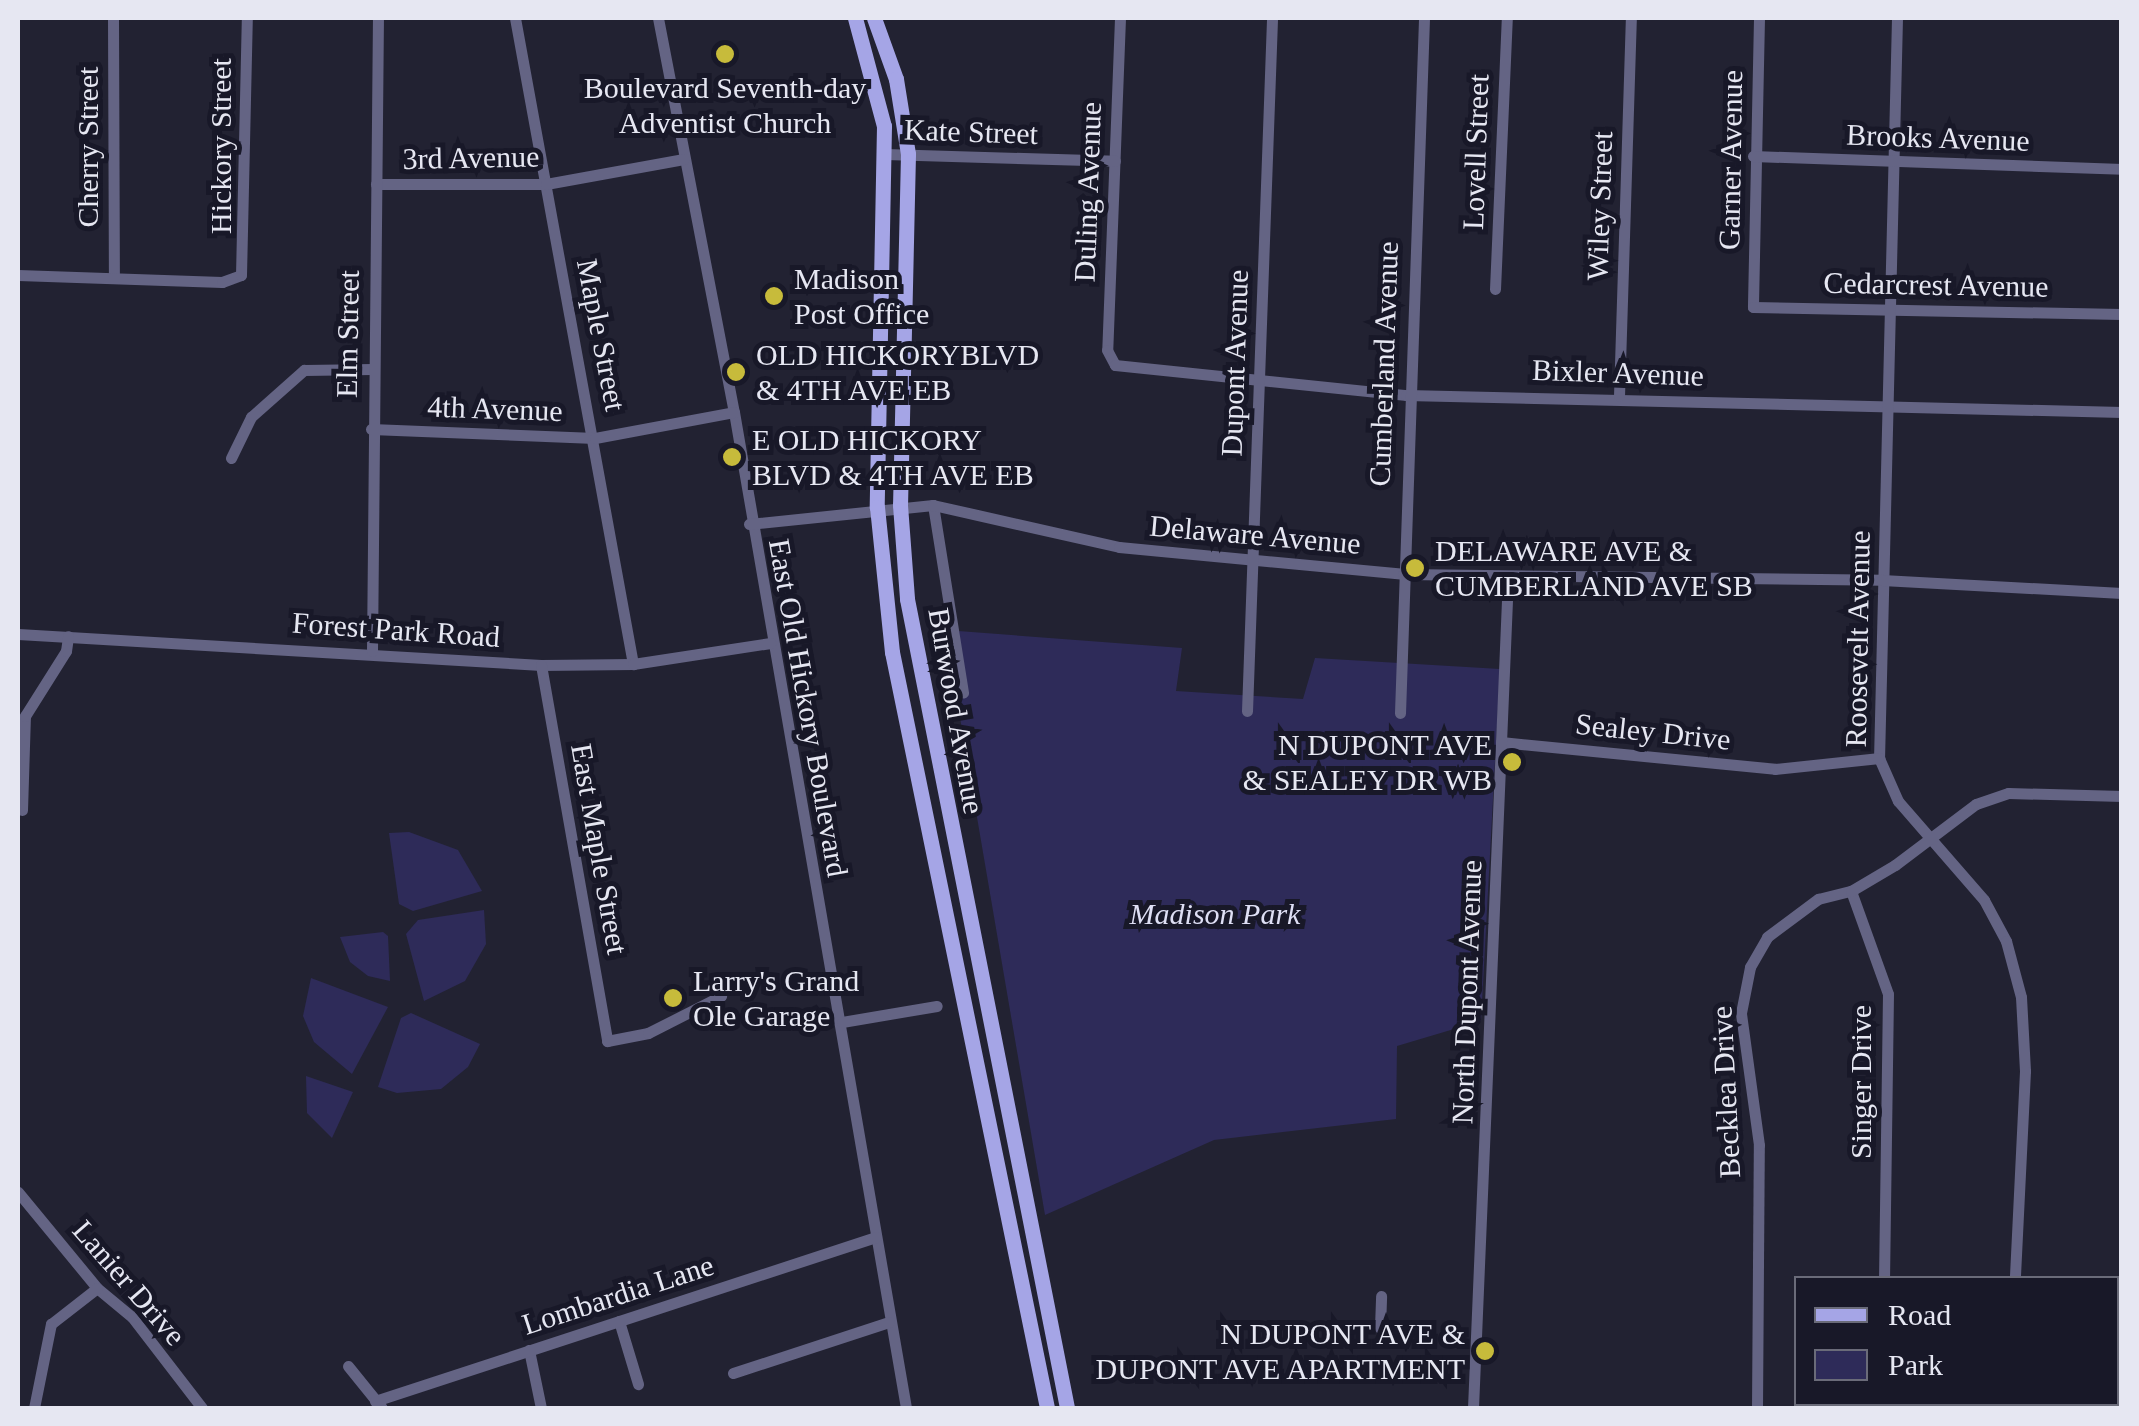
<!DOCTYPE html>
<style>
body{margin:0}
#map{position:relative;width:2139px;height:1426px;overflow:hidden;background:#222232;font-family:"Times New Roman",serif}
div>[style]{position:absolute}
.green>*{inset:0;background:#2e2b59}
.minor>*{height:11px;margin:-5.5px;padding:0 5.5px;transform-origin:5.5px;border-radius:5.5px;background:#646484}
.major>*{height:15px;margin:-7.5px;padding:0 7.5px;transform-origin:7.5px;border-radius:7.5px;background:#a5a5e6}
.dots>*{width:28px;height:28px;translate:-50% -50%;box-sizing:border-box;border:5px solid #181828;border-radius:50%}
span{translate:-50% -50%;white-space:nowrap;text-align:center;line-height:1.15;-webkit-text-stroke:10px #181828;paint-order:stroke}
.poi-label{font-size:30px;color:#e6e7f2}
.left{translate:0 -50%;text-align:left}
.right{translate:-100% -50%;text-align:right}
.street-label{font-size:30px;color:#e6e7f2}
.park-label{font-size:30px;color:#dedff4;font-style:italic}
.frame{position:absolute;inset:0;border:20px solid #e6e7f2;pointer-events:none}
.legend{position:absolute;left:1794px;top:1276px;width:325px;height:130px;box-sizing:border-box;background:#181828;border:2px solid #6a6b79;margin:0;padding:12px 18px;list-style:none;font-size:30px;color:#e6e7f2}
.legend li{display:flex;align-items:center;gap:20px;height:50px}
.legend b{width:50px;border:2px solid #6a6b79}
</style>
<div id="map">
<div class="green">
<div style="clip-path:polygon(945px 630px,1182px 648px,1176px 691px,1303px 699px,1315px 658px,1500px 669px,1481px 1021px,1397px 1046px,1396px 1119px,1214px 1140px,1045px 1215px)"></div>
<div style="clip-path:polygon(409px 832px,458px 850px,482px 891px,413px 911px,399px 904px,389px 833px)"></div>
<div style="clip-path:polygon(484px 910px,486px 944px,465px 981px,424px 1001px,406px 934px,418px 920px)"></div>
<div style="clip-path:polygon(383px 932px,388px 936px,390px 981px,368px 976px,350px 962px,340px 937px)"></div>
<div style="clip-path:polygon(311px 978px,388px 1007px,352px 1074px,314px 1042px,303px 1016px)"></div>
<div style="clip-path:polygon(411px 1013px,480px 1044px,468px 1067px,441px 1089px,397px 1093px,378px 1087px,401px 1018px)"></div>
<div style="clip-path:polygon(306px 1076px,353px 1092px,332px 1138px,307px 1113px)"></div>
</div>
<div class="minor">
<div style="left:113px;top:18px;width:259px;rotate:89.8deg"></div>
<div style="left:515px;top:18px;width:657px;rotate:79.65deg"></div>
<div style="left:658px;top:18px;width:401px;rotate:79.1deg"></div>
<div style="left:734px;top:412px;width:1011px;rotate:80.2deg"></div>
<div style="left:1120px;top:18px;width:332px;rotate:92.2deg"></div>
<div style="left:1107px;top:350px;width:17px;rotate:62deg"></div>
<div style="left:1115px;top:365px;width:293px;rotate:5.9deg"></div>
<div style="left:1406px;top:395px;width:716px;rotate:1.36deg"></div>
<div style="left:1759px;top:18px;width:289px;rotate:91.2deg"></div>
<div style="left:1753px;top:307px;width:369px;rotate:1.1deg"></div>
<div style="left:1897px;top:18px;width:740px;rotate:91.39deg"></div>
<div style="left:1879px;top:758px;width:47px;rotate:66.2deg"></div>
<div style="left:1898px;top:801px;width:131px;rotate:49deg"></div>
<div style="left:1984px;top:900px;width:47px;rotate:61.8deg"></div>
<div style="left:2006px;top:941px;width:58px;rotate:75deg"></div>
<div style="left:2021px;top:997px;width:74px;rotate:86.9deg"></div>
<div style="left:2025px;top:1071px;width:207px;rotate:92.8deg"></div>
<div style="left:885px;top:154px;width:230px;rotate:1.7deg"></div>
<div style="left:1753px;top:156px;width:369px;rotate:2deg"></div>
<div style="left:376px;top:184px;width:170px"></div>
<div style="left:546px;top:184px;width:140px;rotate:-10.3deg"></div>
<div style="left:18px;top:275px;width:204px;rotate:2deg"></div>
<div style="left:222px;top:282px;width:20px;rotate:-20deg"></div>
<div style="left:241px;top:275px;width:257px;rotate:-88.7deg"></div>
<div style="left:1495px;top:289px;width:271px;rotate:-87.5deg"></div>
<div style="left:1619px;top:396px;width:378px;rotate:-88.2deg"></div>
<div style="left:371px;top:429px;width:224px;rotate:2.3deg"></div>
<div style="left:595px;top:438px;width:141px;rotate:-10.6deg"></div>
<div style="left:231px;top:458px;width:46px;rotate:-64deg"></div>
<div style="left:251px;top:417px;width:71px;rotate:-41.6deg"></div>
<div style="left:304px;top:370px;width:68px;rotate:-0.8deg"></div>
<div style="left:933px;top:505px;width:190px;rotate:80.9deg"></div>
<div style="left:749px;top:524px;width:185px;rotate:-5.9deg"></div>
<div style="left:933px;top:505px;width:191px;rotate:12.7deg"></div>
<div style="left:1119px;top:547px;width:285px;rotate:5.4deg"></div>
<div style="left:1403px;top:574px;width:479px;rotate:0.7deg"></div>
<div style="left:1882px;top:580px;width:240px;rotate:3.1deg"></div>
<div style="left:18px;top:634px;width:524px;rotate:3.39deg"></div>
<div style="left:541px;top:665px;width:92px;rotate:-0.6deg"></div>
<div style="left:633px;top:664px;width:139px;rotate:-8.7deg"></div>
<div style="left:372px;top:651px;width:633px;rotate:-89.46deg"></div>
<div style="left:541px;top:665px;width:382px;rotate:80deg"></div>
<div style="left:607px;top:1041px;width:42px;rotate:-11deg"></div>
<div style="left:648px;top:1033px;width:82px;rotate:-26.9deg"></div>
<div style="left:1247px;top:711px;width:693px;rotate:-87.93deg"></div>
<div style="left:1400px;top:713px;width:695px;rotate:-88.02deg"></div>
<div style="left:1501px;top:742px;width:275px;rotate:5.6deg"></div>
<div style="left:1775px;top:769px;width:105px;rotate:-6deg"></div>
<div style="left:22px;top:810px;width:94px;rotate:-88.2deg"></div>
<div style="left:25px;top:716px;width:77px;rotate:-57.8deg"></div>
<div style="left:66px;top:651px;width:15px;rotate:-82deg"></div>
<div style="left:1851px;top:891px;width:109px;rotate:70.2deg"></div>
<div style="left:1888px;top:994px;width:284px;rotate:90.8deg"></div>
<div style="left:842px;top:1022px;width:96px;rotate:-9.6deg"></div>
<div style="left:18px;top:1192px;width:124px;rotate:50.5deg"></div>
<div style="left:97px;top:1288px;width:45px;rotate:39.6deg"></div>
<div style="left:132px;top:1317px;width:115px;rotate:52.4deg"></div>
<div style="left:619px;top:1321px;width:66px;rotate:73.2deg"></div>
<div style="left:1380px;top:1328px;width:32px;rotate:-88deg"></div>
<div style="left:529px;top:1350px;width:59px;rotate:78.3deg"></div>
<div style="left:348px;top:1366px;width:54px;rotate:51deg"></div>
<div style="left:733px;top:1373px;width:164px;rotate:-18.1deg"></div>
<div style="left:375px;top:1401px;width:527px;rotate:-18.13deg"></div>
<div style="left:1961px;top:1404px;width:6px;rotate:39deg"></div>
<div style="left:34px;top:1408px;width:86px;rotate:-78.6deg"></div>
<div style="left:51px;top:1324px;width:58px;rotate:-38deg"></div>
<div style="left:1473px;top:1408px;width:831px;rotate:-87.59deg"></div>
<div style="left:1757px;top:1408px;width:263px;rotate:-89.6deg"></div>
<div style="left:1759px;top:1145px;width:133px;rotate:-97.8deg"></div>
<div style="left:1741px;top:1013px;width:47px;rotate:-78.9deg"></div>
<div style="left:1750px;top:967px;width:34px;rotate:-60deg"></div>
<div style="left:1767px;top:937px;width:64px;rotate:-36.7deg"></div>
<div style="left:1818px;top:899px;width:34px;rotate:-14deg"></div>
<div style="left:1851px;top:891px;width:51px;rotate:-30.6deg"></div>
<div style="left:1895px;top:865px;width:101px;rotate:-37deg"></div>
<div style="left:1976px;top:804px;width:34px;rotate:-19deg"></div>
<div style="left:2008px;top:793px;width:114px;rotate:1.5deg"></div>
<div style="left:1932px;top:1408px;width:6px;rotate:-45deg"></div>
</div>
<div class="major">
<div style="left:855px;top:18px;width:112px;rotate:75deg"></div>
<div style="left:884px;top:126px;width:381px;rotate:91.1deg"></div>
<div style="left:877px;top:507px;width:146px;rotate:84.1deg"></div>
<div style="left:892px;top:652px;width:772px;rotate:78.41deg"></div>
<div style="left:874px;top:18px;width:65px;rotate:70.2deg"></div>
<div style="left:896px;top:79px;width:76px;rotate:80.9deg"></div>
<div style="left:908px;top:154px;width:351px;rotate:91.3deg"></div>
<div style="left:900px;top:505px;width:94px;rotate:85.7deg"></div>
<div style="left:907px;top:599px;width:825px;rotate:78.81deg"></div>
</div>
<div class="dots">
<div style="left:725px;top:54px;background:#c7bb3b"></div>
<div style="left:774px;top:296px;background:#c7bb3b"></div>
<div style="left:736px;top:372px;background:#c7bb3b"></div>
<div style="left:732px;top:457px;background:#c7bb3b"></div>
<div style="left:1415px;top:568px;background:#c7bb3b"></div>
<div style="left:1512px;top:762px;background:#c7bb3b"></div>
<div style="left:673px;top:998px;background:#c7bb3b"></div>
<div style="left:1485px;top:1351px;background:#c7bb3b"></div>
</div>
<div class="poi-label">
<span style="left:725px;top:105px">Boulevard Seventh-day<br>Adventist Church</span>
<span class="left" style="left:794px;top:296px">Madison<br>Post Office</span>
<span class="left" style="left:756px;top:372px">OLD HICKORYBLVD<br>&amp; 4TH AVE EB</span>
<span class="left" style="left:752px;top:457px">E OLD HICKORY<br>BLVD &amp; 4TH AVE EB</span>
<span class="left" style="left:1435px;top:568px">DELAWARE AVE &amp;<br>CUMBERLAND AVE SB</span>
<span class="right" style="left:1492px;top:762px">N DUPONT AVE<br>&amp; SEALEY DR WB</span>
<span class="left" style="left:693px;top:998px">Larry's Grand<br>Ole Garage</span>
<span class="right" style="left:1465px;top:1351px">N DUPONT AVE &amp;<br>DUPONT AVE APARTMENT</span>
</div>
<div class="street-label">
<span style="left:971px;top:132px;rotate:2deg">Kate Street</span>
<span style="left:1938px;top:138px;rotate:2deg">Brooks Avenue</span>
<span style="left:221px;top:146px;rotate:-90deg">Hickory Street</span>
<span style="left:88px;top:147px;rotate:-90deg">Cherry Street</span>
<span style="left:1476px;top:152px;rotate:-88deg">Lovell Street</span>
<span style="left:471px;top:158px;rotate:-1deg">3rd Avenue</span>
<span style="left:1731px;top:160px;rotate:-89deg">Garner Avenue</span>
<span style="left:1088px;top:192px;rotate:-88deg">Duling Avenue</span>
<span style="left:1600px;top:206px;rotate:-88deg">Wiley Street</span>
<span style="left:1936px;top:285px;rotate:1deg">Cedarcrest Avenue</span>
<span style="left:348px;top:334px;rotate:-89deg">Elm Street</span>
<span style="left:601px;top:335px;rotate:79deg">Maple Street</span>
<span style="left:1235px;top:363px;rotate:-88deg">Dupont Avenue</span>
<span style="left:1384px;top:364px;rotate:-88deg">Cumberland Avenue</span>
<span style="left:1618px;top:373px;rotate:2deg">Bixler Avenue</span>
<span style="left:495px;top:409px;rotate:2deg">4th Avenue</span>
<span style="left:1255px;top:535px;rotate:5deg">Delaware Avenue</span>
<span style="left:396px;top:630px;rotate:4deg">Forest Park Road</span>
<span style="left:1858px;top:639px;rotate:-89deg">Roosevelt Avenue</span>
<span style="left:808px;top:708px;rotate:80deg">East Old Hickory Boulevard</span>
<span style="left:956px;top:711px;rotate:80deg">Burwood Avenue</span>
<span style="left:1653px;top:732px;rotate:6deg">Sealey Drive</span>
<span style="left:599px;top:849px;rotate:80deg">East Maple Street</span>
<span style="left:1467px;top:992px;rotate:-88deg">North Dupont Avenue</span>
<span style="left:1861px;top:1082px;rotate:-90deg">Singer Drive</span>
<span style="left:1726px;top:1092px;rotate:-93deg">Becklea Drive</span>
<span style="left:129px;top:1283px;rotate:49deg">Lanier Drive</span>
<span style="left:618px;top:1295px;rotate:-18deg">Lombardia Lane</span>
</div>
<div class="park-label">
<span style="left:1215px;top:914px">Madison Park</span>
</div>
<div class="frame"></div>
<ul class="legend">
<li><b style="height:12px;background:#a5a5e6"></b>Road</li>
<li><b style="height:28px;background:#2e2b59"></b>Park</li>
</ul>
</div>
